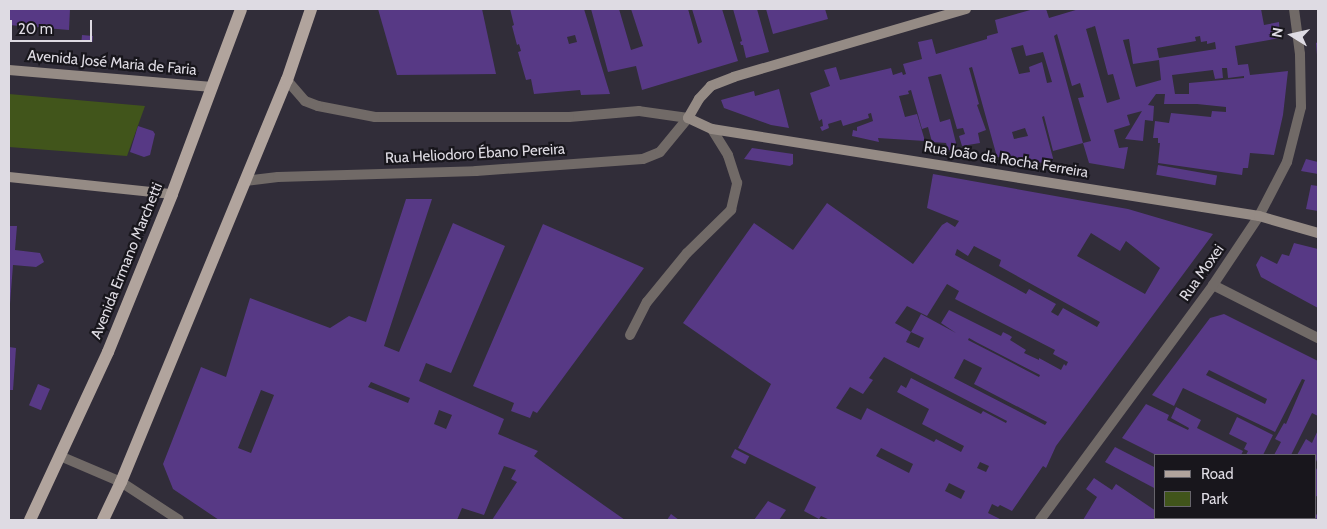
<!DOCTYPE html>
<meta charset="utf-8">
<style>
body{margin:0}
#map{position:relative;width:1327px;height:529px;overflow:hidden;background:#312d39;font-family:Cabin,sans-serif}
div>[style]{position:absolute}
.green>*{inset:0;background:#41551b}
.building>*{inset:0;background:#573985;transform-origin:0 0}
.lane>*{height:10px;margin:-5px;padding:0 5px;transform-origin:5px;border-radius:5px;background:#716a67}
.street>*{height:10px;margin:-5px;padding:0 5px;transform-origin:5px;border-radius:5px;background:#716a67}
.secondary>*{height:10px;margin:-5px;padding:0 5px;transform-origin:5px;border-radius:5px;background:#958b85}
.primary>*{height:12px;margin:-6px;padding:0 6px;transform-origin:6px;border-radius:6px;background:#b1a49d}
span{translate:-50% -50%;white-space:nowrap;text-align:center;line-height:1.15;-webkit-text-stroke:4.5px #18161c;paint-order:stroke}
.street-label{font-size:15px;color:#dedbe3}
.frame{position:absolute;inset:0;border:10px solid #dedbe3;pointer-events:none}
.legend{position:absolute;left:1154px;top:454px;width:162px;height:65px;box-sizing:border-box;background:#18161c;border:1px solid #67656c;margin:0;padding:6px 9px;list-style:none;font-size:15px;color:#dedbe3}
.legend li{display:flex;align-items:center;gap:10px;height:25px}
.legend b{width:25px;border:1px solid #67656c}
.north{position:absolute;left:1267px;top:10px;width:50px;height:50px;-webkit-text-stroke:4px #18161c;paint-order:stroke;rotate:280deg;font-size:14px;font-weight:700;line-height:20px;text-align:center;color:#dedbe3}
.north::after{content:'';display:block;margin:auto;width:18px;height:22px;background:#dedbe3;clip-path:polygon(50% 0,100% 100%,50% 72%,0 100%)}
.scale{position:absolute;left:10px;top:20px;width:82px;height:22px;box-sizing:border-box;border:2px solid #dedbe3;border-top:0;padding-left:6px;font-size:15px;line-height:18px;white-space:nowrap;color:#dedbe3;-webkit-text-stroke:4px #18161c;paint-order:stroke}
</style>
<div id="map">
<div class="green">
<div style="clip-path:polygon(9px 94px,145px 106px,127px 156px,9px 147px)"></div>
</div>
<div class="building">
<div style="clip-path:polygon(9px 9px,70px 9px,69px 30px,9px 25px)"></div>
<div style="clip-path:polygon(378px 9px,482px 9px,496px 74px,397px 75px)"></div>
<div style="clip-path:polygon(evenodd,510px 9px,584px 9px,610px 94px,581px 95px,580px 90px,534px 94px,531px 79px,526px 80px,518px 52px,521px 51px,519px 44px,517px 45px,512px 26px,514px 25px,510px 9px,575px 35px,577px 42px,569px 44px,567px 37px,575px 35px)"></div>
<div style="clip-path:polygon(591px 9px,619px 9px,631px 50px,643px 46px,631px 9px,688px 9px,698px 44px,702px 42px,692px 9px,722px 9px,738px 61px,642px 90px,636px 66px,608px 72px)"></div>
<div style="clip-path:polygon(733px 9px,757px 9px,769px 52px,746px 58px,743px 45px,741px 45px,740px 42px,742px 41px)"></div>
<div style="clip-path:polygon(766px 9px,825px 9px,828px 19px,773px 34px)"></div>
<div style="clip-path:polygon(evenodd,1034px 9px,1046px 9px,1049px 18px,1079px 9px,1261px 9px,1264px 25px,1279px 22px,1280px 38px,1235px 46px,1238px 65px,1248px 64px,1250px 75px,1288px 71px,1283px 115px,1274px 155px,1250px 153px,1248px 168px,1243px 168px,1242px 175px,1158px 163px,1160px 143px,1158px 143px,1158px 138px,1153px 138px,1155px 121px,1169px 123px,1171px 113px,1211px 117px,1212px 111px,1226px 112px,1226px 107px,1197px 104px,1164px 104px,1165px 94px,1156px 94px,1148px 105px,1154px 106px,1153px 121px,1145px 120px,1143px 141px,1125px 139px,1142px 111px,1127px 115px,1130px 125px,1114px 130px,1119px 148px,1128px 147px,1124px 169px,1089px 163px,1083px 143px,1091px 141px,1078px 98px,1084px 97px,1080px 83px,1072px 86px,1057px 34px,1054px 36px,1083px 143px,1053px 151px,1044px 116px,1042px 117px,1053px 158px,1052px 164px,997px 157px,972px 67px,969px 68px,979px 104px,977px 105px,986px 130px,978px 133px,980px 143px,962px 146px,959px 136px,965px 134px,963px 128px,957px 129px,941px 74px,928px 77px,940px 122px,950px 119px,958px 151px,948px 150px,946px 143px,932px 142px,928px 127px,922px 129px,911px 90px,908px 91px,909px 94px,899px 96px,905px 117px,917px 114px,925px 141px,878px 138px,879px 142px,852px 136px,853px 130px,857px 131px,857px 127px,873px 121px,871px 113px,868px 114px,869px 118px,843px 126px,841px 120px,828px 124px,829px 128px,822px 131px,820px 127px,823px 126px,822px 119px,819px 121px,810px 93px,830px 86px,824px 70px,836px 67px,840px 80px,891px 68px,893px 75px,902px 72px,903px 75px,906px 74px,903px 64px,922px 59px,918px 42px,932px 39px,936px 54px,987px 39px,987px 36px,998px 33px,995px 20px,1034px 9px,1095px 26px,1108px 75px,1113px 74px,1120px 99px,1107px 103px,1086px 29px,1095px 26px,1034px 9px,1200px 36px,1201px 42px,1207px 41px,1207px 44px,1215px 42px,1216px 49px,1159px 58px,1157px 48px,1196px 41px,1195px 37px,1200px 36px,1034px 9px,1129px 39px,1133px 64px,1159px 60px,1161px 80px,1136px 87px,1123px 40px,1129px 39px,1034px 9px,1023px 45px,1026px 56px,1043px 52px,1052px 82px,1047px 83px,1042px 62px,1029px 67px,1030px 72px,1019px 74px,1011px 48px,1023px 45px,1034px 9px,1222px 68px,1227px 68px,1228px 78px,1244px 76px,1244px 78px,1189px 83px,1189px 94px,1175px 94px,1172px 75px,1213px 70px,1215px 79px,1223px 78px,1222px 68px,1034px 9px,1025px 128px,1028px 136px,1014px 139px,1012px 132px,1025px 128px)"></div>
<div style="left:82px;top:35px;width:11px;height:6px;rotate:5deg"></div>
<div style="clip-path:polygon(1318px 42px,1318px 55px,1317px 55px,1316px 43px)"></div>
<div style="clip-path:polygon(779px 89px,789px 128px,771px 125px,724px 108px,721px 100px,754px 91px,755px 96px)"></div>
<div style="clip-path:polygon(138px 126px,153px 131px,155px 134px,150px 155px,144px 157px,130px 152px)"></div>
<div style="clip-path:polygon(752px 148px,793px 154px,793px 164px,790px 166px,744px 159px)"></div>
<div style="clip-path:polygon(1306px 159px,1318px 162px,1318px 174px,1301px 171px)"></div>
<div style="left:1158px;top:165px;width:60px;height:10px;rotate:10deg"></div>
<div style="clip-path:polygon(evenodd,933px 174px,1128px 209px,1213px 234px,1056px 446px,1046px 468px,1043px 466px,1012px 511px,1000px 505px,998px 507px,992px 504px,988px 513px,1002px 520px,830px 520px,821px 516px,819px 519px,804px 511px,816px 487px,738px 448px,771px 384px,683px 323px,754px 223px,793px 250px,827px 203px,913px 264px,942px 225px,947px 222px,955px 227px,959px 221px,927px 208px,933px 174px,1091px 233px,1120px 251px,1126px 241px,1160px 268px,1145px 294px,1077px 256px,1091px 233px,933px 174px,974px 246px,1001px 260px,999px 266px,1100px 322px,1097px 327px,1063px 308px,1058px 316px,1051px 312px,1056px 304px,1029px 289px,1026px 294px,955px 255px,957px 249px,968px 256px,974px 246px,933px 174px,947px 284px,959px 291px,955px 299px,1055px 350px,1053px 354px,1068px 362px,1066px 366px,1064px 364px,1061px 370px,1039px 358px,1039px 360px,1024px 353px,1026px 350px,1010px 340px,1012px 337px,1009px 335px,1003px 332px,1001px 336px,949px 310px,941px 323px,956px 333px,921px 314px,911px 332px,924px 338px,919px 348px,906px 342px,911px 332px,895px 323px,907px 306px,927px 316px,947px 284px,933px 174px,969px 338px,976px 342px,1040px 375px,1039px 377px,1001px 357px,968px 340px,969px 338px,933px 174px,884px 357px,903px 367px,1007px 421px,1006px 423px,983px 411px,981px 414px,911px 378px,906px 388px,901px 385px,897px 392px,929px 409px,922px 424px,964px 446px,961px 452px,936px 439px,934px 442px,867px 408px,861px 420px,836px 408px,850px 387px,863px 394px,873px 380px,869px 378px,884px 357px,933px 174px,964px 359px,982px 368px,974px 384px,1047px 422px,1045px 425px,954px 378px,964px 359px,933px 174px,881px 448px,913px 464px,909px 473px,876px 456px,881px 448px,933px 174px,980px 462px,989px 466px,986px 472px,977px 468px,980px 462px,933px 174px,949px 483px,965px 491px,961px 499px,945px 491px,949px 483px)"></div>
<div style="clip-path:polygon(1311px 185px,1318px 186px,1318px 211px,1306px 209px)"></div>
<div style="clip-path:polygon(evenodd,406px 199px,432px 199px,384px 346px,399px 352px,453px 223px,505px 246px,451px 373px,426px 363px,419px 381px,504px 419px,498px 434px,538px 451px,534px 456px,625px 520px,492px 520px,517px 482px,511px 479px,516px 470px,504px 466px,484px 515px,462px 508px,457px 520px,219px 520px,173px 489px,163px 464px,201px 367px,226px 377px,250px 298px,330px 328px,349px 316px,366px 322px,406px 199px,371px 382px,410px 398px,408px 403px,368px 387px,371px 382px,406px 199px,261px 390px,274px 395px,251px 453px,238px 448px,261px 390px,406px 199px,439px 410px,452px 415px,446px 429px,434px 424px,439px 410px)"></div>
<div style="clip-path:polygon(543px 224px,644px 268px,537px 413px,533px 411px,530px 418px,511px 411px,514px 403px,473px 386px)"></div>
<div style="clip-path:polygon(9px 226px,17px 226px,15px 250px,40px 253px,44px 262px,36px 267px,13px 265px,10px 304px)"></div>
<div style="clip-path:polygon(1294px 243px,1318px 249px,1318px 308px,1261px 277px,1256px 265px,1261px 256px,1277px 264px,1282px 254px,1289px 256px)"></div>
<div style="clip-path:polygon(evenodd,1224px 314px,1318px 361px,1318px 416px,1312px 413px,1291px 455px,1274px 455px,1281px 442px,1275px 439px,1284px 423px,1286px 424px,1305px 380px,1302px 379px,1275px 432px,1183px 388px,1174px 406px,1152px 395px,1210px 318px,1224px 314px,1209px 370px,1267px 399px,1265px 404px,1206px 375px,1209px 370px)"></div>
<div style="clip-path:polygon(9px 347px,16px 348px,13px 390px,9px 390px)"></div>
<div style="left:38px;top:384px;width:13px;height:23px;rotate:23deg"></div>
<div style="clip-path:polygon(1146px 404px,1169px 415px,1167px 420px,1188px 430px,1189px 428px,1171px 418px,1176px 407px,1201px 420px,1197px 428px,1243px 451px,1241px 455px,1156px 455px,1122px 438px)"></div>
<div style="clip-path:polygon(1237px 417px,1273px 435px,1263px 455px,1246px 455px,1248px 451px,1244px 449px,1247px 443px,1229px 434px)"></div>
<div style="clip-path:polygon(1318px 430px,1318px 457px,1316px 462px,1316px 455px,1297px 455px,1306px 439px,1312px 443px)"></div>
<div style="clip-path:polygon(1115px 447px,1156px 468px,1156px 489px,1105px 462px)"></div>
<div style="left:735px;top:449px;width:16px;height:9px;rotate:27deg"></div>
<div style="clip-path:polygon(1318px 466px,1318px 497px,1316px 496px,1316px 470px)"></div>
<div style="clip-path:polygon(1094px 478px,1112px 490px,1116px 484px,1156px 511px,1156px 518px,1162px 520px,1083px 520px,1097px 497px,1086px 489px)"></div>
<div style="clip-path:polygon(768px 501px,786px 510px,779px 520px,754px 520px)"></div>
<div style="clip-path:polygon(671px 514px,679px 520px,667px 520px)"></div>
<div style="clip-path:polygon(1316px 514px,1318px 516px,1318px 520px,1286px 520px,1287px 518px,1316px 518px)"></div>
<div style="clip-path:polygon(1212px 518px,1234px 518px,1239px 520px,1217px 520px)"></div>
</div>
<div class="lane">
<div style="left:630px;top:335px;width:37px;rotate:-63deg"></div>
<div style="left:647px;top:302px;width:63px;rotate:-50.8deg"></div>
<div style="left:687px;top:253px;width:62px;rotate:-44.3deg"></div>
<div style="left:731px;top:210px;width:28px;rotate:-77deg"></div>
<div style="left:737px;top:183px;width:29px;rotate:-108deg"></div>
<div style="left:728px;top:155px;width:31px;rotate:-122deg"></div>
</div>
<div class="street">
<div style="left:245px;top:181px;width:33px;rotate:-7deg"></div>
<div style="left:278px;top:177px;width:198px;rotate:-1.7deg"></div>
<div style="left:476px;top:171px;width:167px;rotate:-4.1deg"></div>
<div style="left:643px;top:159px;width:18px;rotate:-22deg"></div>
<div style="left:660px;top:152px;width:44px;rotate:-50.5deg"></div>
<div style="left:688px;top:118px;width:49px;rotate:-171.9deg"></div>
<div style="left:639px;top:111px;width:70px;rotate:175.1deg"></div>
<div style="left:569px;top:117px;width:194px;rotate:180deg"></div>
<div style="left:375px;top:117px;width:58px;rotate:-169.1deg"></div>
<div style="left:318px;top:106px;width:14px;rotate:-159deg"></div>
<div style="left:305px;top:101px;width:28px;rotate:-131deg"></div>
<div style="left:1213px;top:285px;width:118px;rotate:26.8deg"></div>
<div style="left:60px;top:456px;width:66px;rotate:23.1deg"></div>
<div style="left:121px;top:482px;width:69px;rotate:33.2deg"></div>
<div style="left:1040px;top:520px;width:292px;rotate:-53.6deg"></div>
<div style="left:1213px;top:285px;width:83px;rotate:-56.3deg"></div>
<div style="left:1259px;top:216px;width:61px;rotate:-62.6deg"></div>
<div style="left:1287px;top:162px;width:57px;rotate:-75.7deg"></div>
<div style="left:1301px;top:107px;width:53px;rotate:-91.1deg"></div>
<div style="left:1300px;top:54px;width:45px;rotate:-97.6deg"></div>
</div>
<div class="secondary">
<div style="left:966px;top:9px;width:242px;rotate:163.7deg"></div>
<div style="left:734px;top:77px;width:25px;rotate:159deg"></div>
<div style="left:711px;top:86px;width:18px;rotate:133deg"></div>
<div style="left:699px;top:99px;width:22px;rotate:120deg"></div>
<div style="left:688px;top:118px;width:26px;rotate:25deg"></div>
<div style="left:712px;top:129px;width:554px;rotate:9.04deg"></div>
<div style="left:1259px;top:216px;width:61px;rotate:16.1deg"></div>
<div style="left:9px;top:70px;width:204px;rotate:4.8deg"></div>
<div style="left:9px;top:177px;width:164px;rotate:6deg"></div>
</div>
<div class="primary">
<div style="left:30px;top:520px;width:185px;rotate:-65.1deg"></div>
<div style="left:108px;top:352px;width:170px;rotate:-67.9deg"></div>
<div style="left:172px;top:194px;width:197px;rotate:-69.5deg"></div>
<div style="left:103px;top:520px;width:42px;rotate:-64.7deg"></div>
<div style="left:121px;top:482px;width:435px;rotate:-67.6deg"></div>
<div style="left:287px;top:80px;width:75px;rotate:-71.3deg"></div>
</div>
<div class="street-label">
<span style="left:112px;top:63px;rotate:5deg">Avenida José Maria de Faria</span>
<span style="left:475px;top:154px;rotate:-3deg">Rua Heliodoro Ébano Pereira</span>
<span style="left:1006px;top:160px;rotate:9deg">Rua João da Rocha Ferreira</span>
<span style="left:127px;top:261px;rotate:-68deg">Avenida Ermano Marchetti</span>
<span style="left:1202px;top:273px;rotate:-55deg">Rua Moxei</span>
</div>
<div class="frame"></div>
<ul class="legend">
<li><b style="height:6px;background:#b1a49d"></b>Road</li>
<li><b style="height:14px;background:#41551b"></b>Park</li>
</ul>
<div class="north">N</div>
<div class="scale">20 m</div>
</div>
